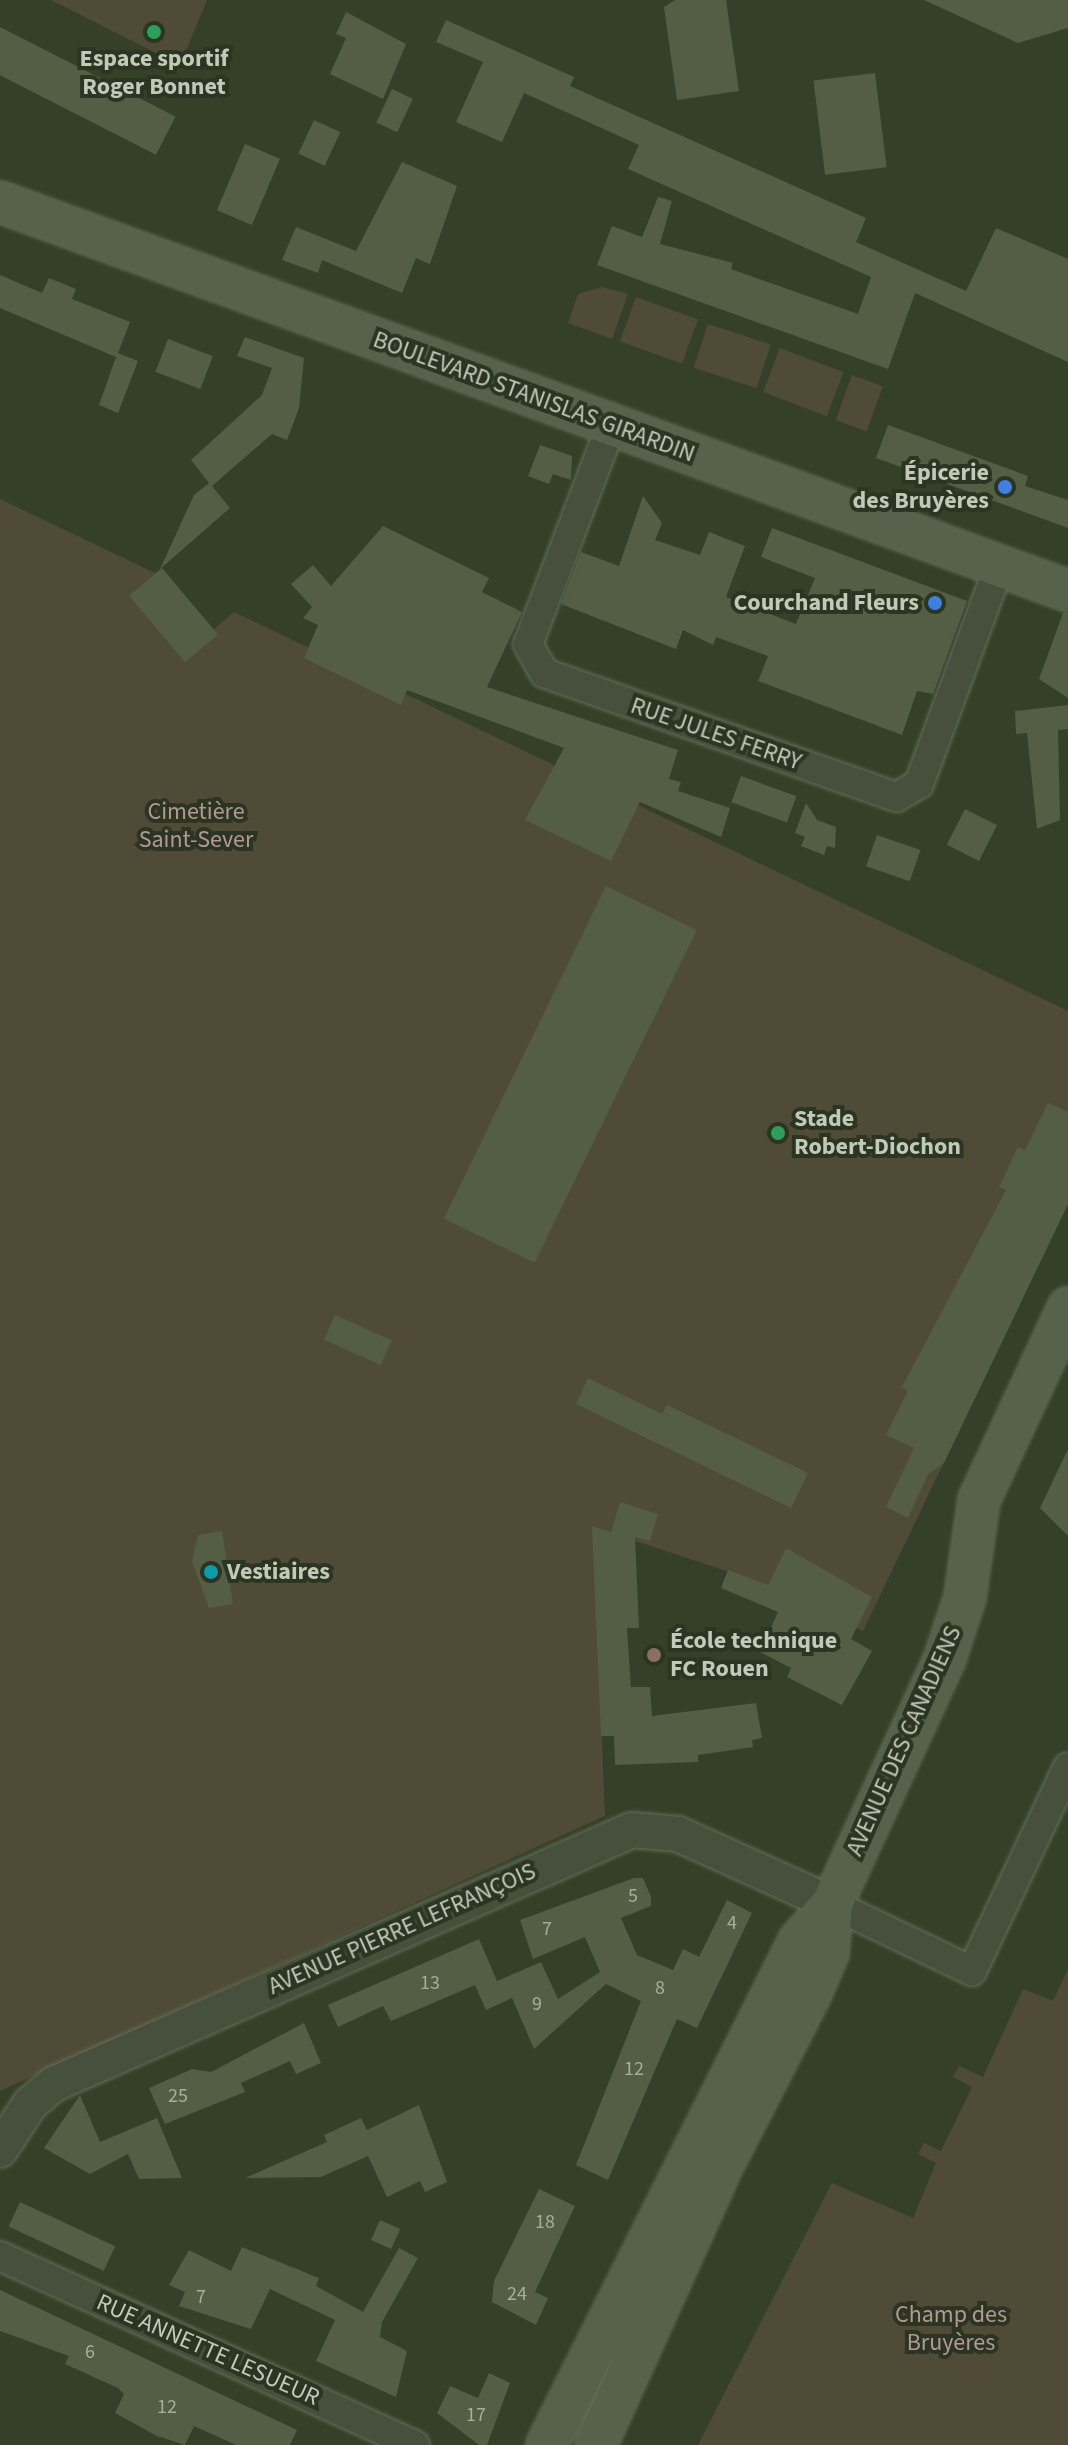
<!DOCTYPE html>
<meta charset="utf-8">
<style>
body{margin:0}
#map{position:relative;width:1068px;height:2445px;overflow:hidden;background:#344028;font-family:"Source Sans 3",sans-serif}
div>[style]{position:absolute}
.green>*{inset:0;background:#504b37;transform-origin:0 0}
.building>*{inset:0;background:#535e45;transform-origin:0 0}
.roads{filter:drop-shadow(0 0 2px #646d5a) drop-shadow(0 0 2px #646d5a)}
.minor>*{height:28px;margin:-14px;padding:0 14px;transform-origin:14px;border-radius:14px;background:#46503c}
.tertiary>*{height:34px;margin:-17px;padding:0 17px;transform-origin:17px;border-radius:17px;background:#46503c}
.secondary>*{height:40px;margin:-20px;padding:0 20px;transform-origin:20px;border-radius:20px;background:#56624b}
.dots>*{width:22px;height:22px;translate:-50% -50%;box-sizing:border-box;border:4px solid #2b3521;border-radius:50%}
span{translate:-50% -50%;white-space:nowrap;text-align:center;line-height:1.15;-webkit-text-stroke:8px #2b3521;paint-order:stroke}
.number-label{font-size:20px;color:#a6af9c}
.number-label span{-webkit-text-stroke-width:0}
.poi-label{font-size:24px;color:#c1cab9;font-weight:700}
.right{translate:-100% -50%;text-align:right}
.left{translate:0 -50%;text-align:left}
.street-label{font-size:24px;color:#c1cab9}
.park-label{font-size:24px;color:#b29995}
</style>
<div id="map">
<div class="green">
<div style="clip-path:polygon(51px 0,207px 0,180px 65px)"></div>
<div style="clip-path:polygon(602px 287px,628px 294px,612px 339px,568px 323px,578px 294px)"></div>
<div style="left:636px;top:297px;width:66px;height:47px;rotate:20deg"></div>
<div style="left:708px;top:324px;width:66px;height:46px;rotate:18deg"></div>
<div style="left:780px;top:348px;width:68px;height:47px;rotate:21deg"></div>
<div style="left:852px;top:375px;width:33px;height:48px;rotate:20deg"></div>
<div style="clip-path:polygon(0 499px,155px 573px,162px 568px,178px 587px,186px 621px,198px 611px,214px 629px,234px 612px,1068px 1011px,1068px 1204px,863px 1631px,757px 1581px,593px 1527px,605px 1816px,0 2091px)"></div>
<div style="clip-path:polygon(1068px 1969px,1068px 2445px,698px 2445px,832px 2183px,913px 2218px,936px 2163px,918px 2154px,924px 2143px,941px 2151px,972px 2087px,953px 2077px,959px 2066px,983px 2077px,1023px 1989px,1053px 2001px)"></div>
</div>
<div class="building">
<div style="clip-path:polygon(675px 0,726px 0,739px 91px,677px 100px,664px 7px)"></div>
<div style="clip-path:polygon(924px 0,1068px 0,1068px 28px,1018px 43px)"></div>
<div style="clip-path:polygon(346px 12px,406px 44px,383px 99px,330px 74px,346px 38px,336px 34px)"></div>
<div style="clip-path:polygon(446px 20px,574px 77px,570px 86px,866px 218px,856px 242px,966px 291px,996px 228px,1068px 259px,1068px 362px,915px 293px,888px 369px,597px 265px,612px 226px,642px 237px,658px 197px,672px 201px,660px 244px,733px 263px,731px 269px,858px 314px,871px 277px,628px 169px,639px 145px,524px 93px,502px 142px,456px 122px,483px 62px,436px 42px)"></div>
<div style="left:0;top:27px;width:197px;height:43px;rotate:27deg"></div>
<div style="left:875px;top:73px;width:95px;height:62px;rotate:83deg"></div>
<div style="left:392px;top:89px;width:23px;height:37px;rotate:25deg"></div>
<div style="left:314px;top:120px;width:29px;height:37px;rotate:25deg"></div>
<div style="left:245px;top:144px;width:38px;height:72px;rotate:23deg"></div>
<div style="clip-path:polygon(402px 162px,457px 186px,430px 264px,416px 258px,402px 293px,322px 260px,318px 273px,282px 260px,296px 227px,356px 251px)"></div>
<div style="clip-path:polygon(0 275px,42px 293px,49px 278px,76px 289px,72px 299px,130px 322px,118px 353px,138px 361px,118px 413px,99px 405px,116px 357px,0 308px)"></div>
<div style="clip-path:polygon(245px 337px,304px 358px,299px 408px,287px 440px,272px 434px,212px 486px,230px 508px,160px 569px,194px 495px,209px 483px,191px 460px,262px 395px,272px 368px,237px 356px)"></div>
<div style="left:168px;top:339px;width:48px;height:35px;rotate:21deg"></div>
<div style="clip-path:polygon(888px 425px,1028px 476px,1025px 486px,1068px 500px,1068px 528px,876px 458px)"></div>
<div style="clip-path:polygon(540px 445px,572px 456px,571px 480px,553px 474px,549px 484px,528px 476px)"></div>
<div style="clip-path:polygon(643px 496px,662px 523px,655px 540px,700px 555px,709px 532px,745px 546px,726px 597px,796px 624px,815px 578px,761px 557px,772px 528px,967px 601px,933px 694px,917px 691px,902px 735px,758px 681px,768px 656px,716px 637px,713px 645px,683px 630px,676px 649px,561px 604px,581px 552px,619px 566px)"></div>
<div style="clip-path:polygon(383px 526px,489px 578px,482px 592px,522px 612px,487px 687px,678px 750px,669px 779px,681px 782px,678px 791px,730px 808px,721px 837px,640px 802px,611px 861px,525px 820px,564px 748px,407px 690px,401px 705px,304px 658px,318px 625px,303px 618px,312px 607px,291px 584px,313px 565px,331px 586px)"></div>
<div style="left:162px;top:568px;width:87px;height:43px;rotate:50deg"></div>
<div style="clip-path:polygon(1063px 613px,1068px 613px,1068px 698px,1039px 679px)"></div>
<div style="clip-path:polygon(1068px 705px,1068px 729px,1058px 730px,1060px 820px,1037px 829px,1027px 733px,1016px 734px,1015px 711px)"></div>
<div style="left:741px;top:776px;width:59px;height:28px;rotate:20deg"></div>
<div style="clip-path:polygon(806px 803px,817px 820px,836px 827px,835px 848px,827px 846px,824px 855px,801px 846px,805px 837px,795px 833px)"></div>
<div style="left:965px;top:809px;width:36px;height:40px;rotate:27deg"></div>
<div style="left:877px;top:835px;width:46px;height:33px;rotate:19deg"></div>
<div style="left:606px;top:886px;width:101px;height:370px;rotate:26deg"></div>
<div style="clip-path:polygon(1048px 1103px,1068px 1112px,1068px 1204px,944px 1463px,928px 1474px,908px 1518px,886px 1507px,914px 1448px,886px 1435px,908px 1391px,902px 1387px,1006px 1190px,999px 1187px,1018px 1147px,1025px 1150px)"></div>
<div style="left:335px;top:1315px;width:62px;height:27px;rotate:24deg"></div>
<div style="clip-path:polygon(588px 1378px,662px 1414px,667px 1405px,808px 1473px,791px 1508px,576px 1404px)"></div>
<div style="clip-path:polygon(1068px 1449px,1068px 1536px,1040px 1508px)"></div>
<div style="clip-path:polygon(620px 1502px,658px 1514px,650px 1541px,635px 1537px,639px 1628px,627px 1628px,631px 1687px,650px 1687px,652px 1716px,756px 1703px,762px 1738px,752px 1740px,753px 1747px,698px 1755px,698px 1762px,615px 1765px,614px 1736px,601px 1736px,592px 1526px,611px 1532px)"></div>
<div style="clip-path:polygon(222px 1531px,233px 1604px,209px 1608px,192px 1561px,198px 1535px)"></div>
<div style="clip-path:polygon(786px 1548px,872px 1597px,851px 1639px,872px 1651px,842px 1705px,787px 1677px,791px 1668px,760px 1652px,778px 1612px,721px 1588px,728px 1570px,768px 1585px)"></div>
<div style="clip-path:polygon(634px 1878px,643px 1878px,651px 1897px,651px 1906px,621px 1918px,637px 1955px,673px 1970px,683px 1949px,699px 1957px,727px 1900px,752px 1913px,697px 2028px,677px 2019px,608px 2180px,576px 2165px,641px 2001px,606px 1984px,534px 2049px,512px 1998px,486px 2010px,475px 1985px,391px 2021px,383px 2006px,338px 2027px,328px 2005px,479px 1939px,497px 1981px,541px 1962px,558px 1999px,600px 1972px,585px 1937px,533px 1959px,520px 1920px)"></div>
<div style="clip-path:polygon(304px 2023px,321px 2063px,296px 2074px,290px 2061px,241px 2083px,245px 2092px,165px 2124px,149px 2088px,192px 2069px,211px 2072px)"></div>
<div style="clip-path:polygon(80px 2095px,100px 2142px,157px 2118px,182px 2178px,139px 2179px,128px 2154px,90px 2174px,44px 2148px)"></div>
<div style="clip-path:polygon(419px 2105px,447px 2182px,425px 2192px,420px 2181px,387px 2197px,368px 2156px,321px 2177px,245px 2178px,327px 2142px,324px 2135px,361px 2118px,367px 2130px)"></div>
<div style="clip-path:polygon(539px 2189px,575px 2206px,535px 2292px,548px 2298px,536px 2325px,492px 2302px,494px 2281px)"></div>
<div style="left:20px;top:2202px;width:105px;height:27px;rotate:25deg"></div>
<div style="left:380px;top:2220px;width:22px;height:22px;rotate:24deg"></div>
<div style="clip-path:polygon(242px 2247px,319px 2278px,316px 2286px,363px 2312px,399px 2248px,418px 2258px,382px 2322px,380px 2337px,407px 2351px,396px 2397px,316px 2361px,335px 2320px,270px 2289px,251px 2329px,179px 2306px,185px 2292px,169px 2285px,189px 2250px,231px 2271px)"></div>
<div style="clip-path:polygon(0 2290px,297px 2430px,290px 2445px,236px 2445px,194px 2426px,185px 2445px,157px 2436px,115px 2413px,124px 2394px,118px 2388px,65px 2364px,69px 2356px,0 2331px)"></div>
<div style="clip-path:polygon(489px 2373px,510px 2383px,487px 2445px,479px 2445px,437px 2413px,450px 2386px,478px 2398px)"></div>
</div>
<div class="roads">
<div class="minor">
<div style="left:611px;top:426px;width:233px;rotate:110.8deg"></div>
<div style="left:528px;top:644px;width:33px;rotate:61deg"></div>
<div style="left:544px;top:673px;width:374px;rotate:19.4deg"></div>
<div style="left:897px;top:797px;width:26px;rotate:-31deg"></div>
<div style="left:919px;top:784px;width:232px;rotate:-69.8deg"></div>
<div style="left:832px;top:1904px;width:155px;rotate:25.6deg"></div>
<div style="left:972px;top:1971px;width:225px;rotate:-64.8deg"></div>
<div style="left:0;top:2256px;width:456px;rotate:24.5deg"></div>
</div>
<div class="tertiary">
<div style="left:0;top:2150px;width:55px;rotate:-56.9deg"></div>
<div style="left:30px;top:2104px;width:31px;rotate:-40deg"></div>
<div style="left:54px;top:2084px;width:631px;rotate:-23.72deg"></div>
<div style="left:632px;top:1830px;width:46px;rotate:5deg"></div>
<div style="left:678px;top:1834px;width:169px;rotate:24.4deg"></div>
</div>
<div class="secondary">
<div style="left:0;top:202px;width:1137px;rotate:20.01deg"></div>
<div style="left:547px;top:2445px;width:563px;rotate:-63.43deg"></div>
<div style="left:799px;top:1941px;width:50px;rotate:-48.3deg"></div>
<div style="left:832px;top:1904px;width:271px;rotate:-65.3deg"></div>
<div style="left:945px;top:1658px;width:64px;rotate:-71.8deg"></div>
<div style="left:965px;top:1597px;width:98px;rotate:-81.8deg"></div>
<div style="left:979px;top:1500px;width:212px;rotate:-65.1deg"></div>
<div style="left:596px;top:2445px;width:299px;rotate:-65.7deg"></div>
<div style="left:719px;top:2172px;width:199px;rotate:-62.8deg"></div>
<div style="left:810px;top:1995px;width:46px;rotate:-66.8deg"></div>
<div style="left:828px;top:1953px;width:49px;rotate:-85.3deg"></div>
</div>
</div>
<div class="dots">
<div style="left:154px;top:32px;background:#2e9e5b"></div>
<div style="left:1005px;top:487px;background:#3f7fe0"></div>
<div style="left:935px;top:603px;background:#3f7fe0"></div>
<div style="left:778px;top:1133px;background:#2e9e5b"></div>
<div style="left:211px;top:1572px;background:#0f9aa8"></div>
<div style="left:654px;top:1655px;background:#8d6e63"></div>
</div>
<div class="number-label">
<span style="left:633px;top:1896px">5</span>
<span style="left:732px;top:1923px">4</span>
<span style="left:547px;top:1929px">7</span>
<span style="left:430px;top:1983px">13</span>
<span style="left:660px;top:1988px">8</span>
<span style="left:537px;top:2004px">9</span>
<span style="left:634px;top:2069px">12</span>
<span style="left:178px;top:2096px">25</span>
<span style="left:545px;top:2222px">18</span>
<span style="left:517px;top:2294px">24</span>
<span style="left:201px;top:2297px">7</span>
<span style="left:90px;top:2352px">6</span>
<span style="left:167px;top:2407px">12</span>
<span style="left:476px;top:2415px">17</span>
</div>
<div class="poi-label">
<span style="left:154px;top:73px">Espace sportif<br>Roger Bonnet</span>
<span class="right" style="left:989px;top:487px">Épicerie<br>des Bruyères</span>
<span class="right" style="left:919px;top:603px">Courchand Fleurs</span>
<span class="left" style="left:794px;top:1133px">Stade<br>Robert-Diochon</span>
<span class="left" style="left:227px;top:1572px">Vestiaires</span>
<span class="left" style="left:670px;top:1655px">École technique<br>FC Rouen</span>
</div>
<div class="street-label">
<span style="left:534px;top:397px;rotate:20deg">BOULEVARD STANISLAS GIRARDIN</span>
<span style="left:716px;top:734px;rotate:19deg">RUE JULES FERRY</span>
<span style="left:904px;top:1741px;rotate:-66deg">AVENUE DES CANADIENS</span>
<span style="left:402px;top:1929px;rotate:-24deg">AVENUE PIERRE LEFRANÇOIS</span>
<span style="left:208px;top:2350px;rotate:24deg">RUE ANNETTE LESUEUR</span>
</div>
<div class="park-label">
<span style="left:196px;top:826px">Cimetière<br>Saint-Sever</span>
<span style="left:951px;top:2329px">Champ des<br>Bruyères</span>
</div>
</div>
